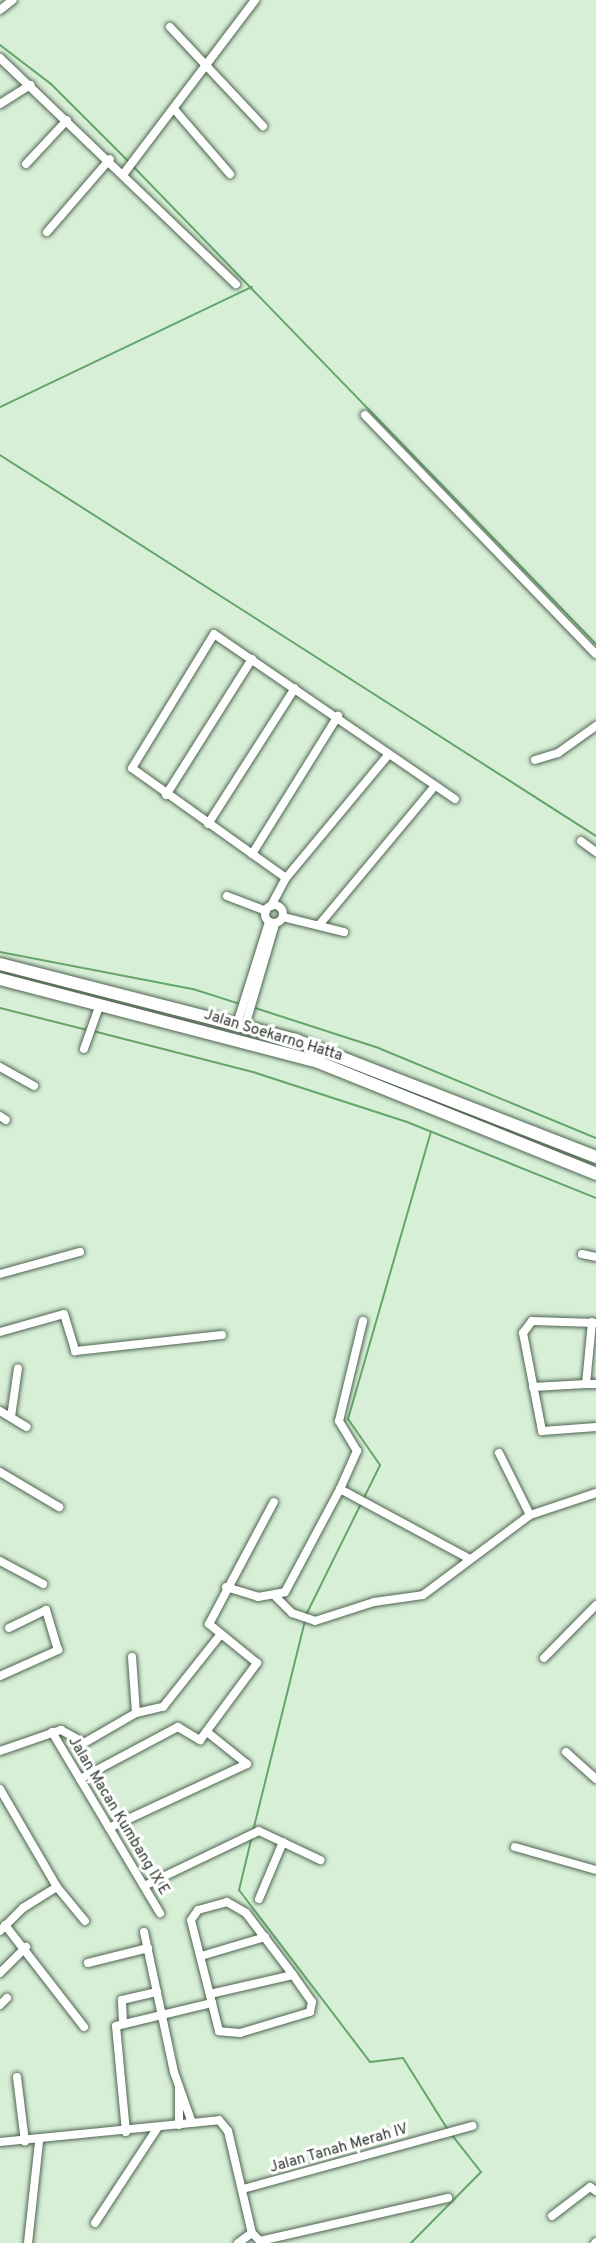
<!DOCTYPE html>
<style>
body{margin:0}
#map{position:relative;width:596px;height:2243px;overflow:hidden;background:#d7efd7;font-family:Overpass,sans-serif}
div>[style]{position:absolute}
.stream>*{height:2px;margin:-1px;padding:0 1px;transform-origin:1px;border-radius:1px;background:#65a56a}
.roads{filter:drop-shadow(0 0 2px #4f6450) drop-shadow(0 0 2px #4f6450)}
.minor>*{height:8px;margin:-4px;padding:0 4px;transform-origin:4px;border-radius:4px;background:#fff}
.minor>.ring{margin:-4px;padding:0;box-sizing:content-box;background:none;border:8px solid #fff;border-radius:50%}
.trunk>*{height:12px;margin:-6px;padding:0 6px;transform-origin:6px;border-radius:6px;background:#fff}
span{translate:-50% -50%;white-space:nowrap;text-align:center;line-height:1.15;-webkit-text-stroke:6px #fff;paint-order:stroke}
.street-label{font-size:15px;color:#2c352c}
</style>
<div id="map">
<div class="stream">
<div style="left:0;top:45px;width:64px;rotate:37.4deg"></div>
<div style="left:51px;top:84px;width:103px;rotate:45deg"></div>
<div style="left:124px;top:157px;width:678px;rotate:45.9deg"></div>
<div style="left:0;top:407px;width:279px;rotate:-25.5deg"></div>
<div style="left:0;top:455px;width:707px;rotate:32.59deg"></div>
<div style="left:0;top:952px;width:197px;rotate:10.9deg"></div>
<div style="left:193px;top:989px;width:49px;rotate:17.7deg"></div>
<div style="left:252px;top:1007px;width:130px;rotate:17.9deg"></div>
<div style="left:376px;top:1047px;width:238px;rotate:22.5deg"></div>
<div style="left:0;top:1008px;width:90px;rotate:14.2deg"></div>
<div style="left:93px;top:1031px;width:165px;rotate:14.4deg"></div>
<div style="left:253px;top:1072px;width:162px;rotate:18deg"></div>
<div style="left:407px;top:1122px;width:204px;rotate:21.9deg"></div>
<div style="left:306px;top:1615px;width:167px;rotate:-63.7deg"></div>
<div style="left:380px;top:1465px;width:56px;rotate:-124.8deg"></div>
<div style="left:348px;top:1419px;width:299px;rotate:-73.9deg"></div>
<div style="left:253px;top:1831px;width:216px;rotate:-76.1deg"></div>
<div style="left:252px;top:1836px;width:56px;rotate:103.5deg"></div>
<div style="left:239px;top:1890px;width:216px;rotate:52.7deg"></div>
<div style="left:370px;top:2062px;width:33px;rotate:-7deg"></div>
<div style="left:403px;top:2058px;width:85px;rotate:58deg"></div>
<div style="left:411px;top:2243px;width:100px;rotate:-45.4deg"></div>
<div style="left:481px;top:2172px;width:47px;rotate:-128.1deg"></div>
</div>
<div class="roads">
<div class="minor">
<div style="left:0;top:10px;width:16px;rotate:-38deg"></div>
<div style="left:170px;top:27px;width:136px;rotate:46.8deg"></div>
<div style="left:0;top:58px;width:327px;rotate:43.8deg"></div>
<div style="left:0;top:104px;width:36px;rotate:-32deg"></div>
<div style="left:174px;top:109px;width:86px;rotate:49.3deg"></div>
<div style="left:26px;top:164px;width:60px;rotate:-47deg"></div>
<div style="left:125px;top:172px;width:216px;rotate:-52.9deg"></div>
<div style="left:47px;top:232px;width:96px;rotate:-49.2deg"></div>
<div style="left:365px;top:415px;width:332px;rotate:46deg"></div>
<div style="left:535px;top:760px;width:24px;rotate:-17deg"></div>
<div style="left:558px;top:753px;width:47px;rotate:-35.4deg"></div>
<div style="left:166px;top:795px;width:161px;rotate:-57.7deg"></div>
<div style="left:208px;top:824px;width:161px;rotate:-57.4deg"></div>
<div style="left:581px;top:841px;width:19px;rotate:36deg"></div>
<div style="left:252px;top:854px;width:163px;rotate:-58.1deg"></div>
<div style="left:286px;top:878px;width:189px;rotate:-144.5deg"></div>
<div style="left:132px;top:768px;width:157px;rotate:-58.5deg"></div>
<div style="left:214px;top:634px;width:292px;rotate:34.4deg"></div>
<div style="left:227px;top:896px;width:42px;rotate:21deg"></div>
<div class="ring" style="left:265px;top:905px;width:10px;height:10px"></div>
<div style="left:271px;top:906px;width:32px;rotate:-62deg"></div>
<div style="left:286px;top:878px;width:161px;rotate:-50.3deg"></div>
<div style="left:283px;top:917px;width:63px;rotate:13.8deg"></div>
<div style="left:319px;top:925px;width:181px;rotate:-50.2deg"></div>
<div style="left:237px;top:1024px;width:107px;rotate:-72.6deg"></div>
<div style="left:245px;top:1026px;width:106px;rotate:-73.6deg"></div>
<div style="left:84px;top:1049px;width:48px;rotate:-70.4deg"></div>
<div style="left:0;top:1067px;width:39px;rotate:29deg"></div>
<div style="left:0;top:1116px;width:7px;rotate:34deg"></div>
<div style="left:582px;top:1254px;width:14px;rotate:12deg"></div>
<div style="left:0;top:1274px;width:83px;rotate:-15.4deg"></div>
<div style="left:592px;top:1322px;width:62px;rotate:95.5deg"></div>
<div style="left:586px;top:1384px;width:10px"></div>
<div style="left:596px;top:1323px;width:64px;rotate:-178.2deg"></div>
<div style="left:532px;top:1321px;width:15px;rotate:127deg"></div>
<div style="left:523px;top:1333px;width:100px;rotate:79deg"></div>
<div style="left:542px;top:1431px;width:54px;rotate:-4.2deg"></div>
<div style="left:0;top:1332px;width:66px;rotate:-15.7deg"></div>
<div style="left:64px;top:1314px;width:39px;rotate:73deg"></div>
<div style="left:75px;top:1351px;width:148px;rotate:-6.2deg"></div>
<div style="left:533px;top:1387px;width:53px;rotate:-3.2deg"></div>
<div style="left:0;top:1411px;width:31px;rotate:31deg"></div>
<div style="left:11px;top:1417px;width:49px;rotate:-81.9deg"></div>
<div style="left:499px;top:1453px;width:69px;rotate:63.4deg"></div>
<div style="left:0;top:1472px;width:69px;rotate:30.7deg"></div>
<div style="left:340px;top:1489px;width:148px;rotate:28.3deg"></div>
<div style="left:0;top:1561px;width:49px;rotate:28.1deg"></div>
<div style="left:226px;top:1587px;width:34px;rotate:17deg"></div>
<div style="left:258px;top:1597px;width:27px;rotate:-10deg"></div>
<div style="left:285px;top:1592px;width:117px;rotate:-61.9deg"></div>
<div style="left:340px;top:1489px;width:42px;rotate:-65.9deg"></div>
<div style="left:357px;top:1451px;width:35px;rotate:-121deg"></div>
<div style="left:339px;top:1421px;width:103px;rotate:-76.5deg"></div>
<div style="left:276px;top:1597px;width:23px;rotate:45deg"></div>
<div style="left:292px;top:1613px;width:24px;rotate:19deg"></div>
<div style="left:315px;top:1621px;width:62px;rotate:-17.9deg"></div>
<div style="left:374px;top:1602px;width:49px;rotate:-8.1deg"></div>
<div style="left:423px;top:1595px;width:134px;rotate:-36.8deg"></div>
<div style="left:530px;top:1515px;width:70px;rotate:-18.4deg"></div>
<div style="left:132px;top:1657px;width:56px;rotate:85.9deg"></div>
<div style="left:544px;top:1658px;width:74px;rotate:-45.5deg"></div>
<div style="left:0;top:1676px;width:64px;rotate:-24.1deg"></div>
<div style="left:58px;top:1650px;width:42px;rotate:-106.7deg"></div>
<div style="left:46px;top:1610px;width:41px;rotate:154.1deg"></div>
<div style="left:52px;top:1732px;width:211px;rotate:59.2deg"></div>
<div style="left:0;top:1751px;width:65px;rotate:-19deg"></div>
<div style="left:61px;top:1730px;width:26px;rotate:29deg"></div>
<div style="left:84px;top:1743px;width:60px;rotate:-30deg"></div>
<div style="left:136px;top:1713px;width:28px;rotate:-13deg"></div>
<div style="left:163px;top:1707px;width:92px;rotate:-51.6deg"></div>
<div style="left:566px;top:1752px;width:40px;rotate:42deg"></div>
<div style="left:80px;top:1779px;width:111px;rotate:-28deg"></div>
<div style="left:178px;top:1727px;width:26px;rotate:31deg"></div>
<div style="left:200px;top:1740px;width:96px;rotate:-53.5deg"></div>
<div style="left:257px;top:1663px;width:62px;rotate:-140.9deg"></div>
<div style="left:209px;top:1624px;width:138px;rotate:-62deg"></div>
<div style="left:0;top:1789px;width:113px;rotate:59.8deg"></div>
<div style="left:57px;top:1887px;width:44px;rotate:50.5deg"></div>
<div style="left:109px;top:1828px;width:152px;rotate:-24.9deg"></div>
<div style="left:247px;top:1764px;width:51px;rotate:-141.3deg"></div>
<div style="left:515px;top:1847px;width:84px;rotate:15.9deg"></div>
<div style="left:144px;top:1886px;width:127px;rotate:-25.6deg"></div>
<div style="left:259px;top:1831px;width:68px;rotate:25.4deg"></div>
<div style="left:259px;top:1899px;width:62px;rotate:-67.2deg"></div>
<div style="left:227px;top:1902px;width:22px;rotate:30deg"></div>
<div style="left:246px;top:1913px;width:78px;rotate:52.8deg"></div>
<div style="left:293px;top:1975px;width:33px;rotate:55deg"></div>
<div style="left:312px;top:2002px;width:10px;rotate:101deg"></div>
<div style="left:310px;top:2012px;width:73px;rotate:163.3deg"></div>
<div style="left:240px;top:2033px;width:21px;rotate:-175deg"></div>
<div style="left:219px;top:2031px;width:114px;rotate:-104.2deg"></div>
<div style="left:191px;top:1920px;width:12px;rotate:-55deg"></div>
<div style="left:198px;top:1910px;width:30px;rotate:-15deg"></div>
<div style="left:5px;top:1925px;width:129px;rotate:52.2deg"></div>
<div style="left:0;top:1931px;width:33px;rotate:-45deg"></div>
<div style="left:23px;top:1908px;width:40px;rotate:-32deg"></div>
<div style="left:144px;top:1932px;width:143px;rotate:77.9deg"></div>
<div style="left:174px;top:2072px;width:54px;rotate:70.6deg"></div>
<div style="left:201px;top:1956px;width:67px;rotate:-16.5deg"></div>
<div style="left:88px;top:1963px;width:62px;rotate:-14deg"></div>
<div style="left:0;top:1973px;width:37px;rotate:-45deg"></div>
<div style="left:210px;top:1994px;width:85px;rotate:-12.9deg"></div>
<div style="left:0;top:2005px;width:10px;rotate:-45deg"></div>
<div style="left:123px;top:2022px;width:22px;rotate:-93deg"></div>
<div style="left:122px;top:2000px;width:36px;rotate:-13deg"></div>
<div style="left:17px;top:2077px;width:65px;rotate:83deg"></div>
<div style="left:179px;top:2088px;width:37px;rotate:90deg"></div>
<div style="left:126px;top:2132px;width:106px;rotate:-95.4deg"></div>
<div style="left:116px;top:2026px;width:99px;rotate:-13.5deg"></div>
<div style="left:0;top:2142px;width:220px;rotate:-5.7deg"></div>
<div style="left:219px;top:2120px;width:14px;rotate:51deg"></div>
<div style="left:228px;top:2131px;width:105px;rotate:76.8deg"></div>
<div style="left:252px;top:2233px;width:11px;rotate:45deg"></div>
<div style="left:260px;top:2241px;width:193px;rotate:-12.9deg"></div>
<div style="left:243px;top:2189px;width:238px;rotate:-15.4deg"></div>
<div style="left:552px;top:2216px;width:48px;rotate:-37.3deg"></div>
<div style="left:590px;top:2187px;width:7px;rotate:34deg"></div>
<div style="left:95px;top:2223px;width:115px;rotate:-56.7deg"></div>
<div style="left:28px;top:2243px;width:102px;rotate:-83.8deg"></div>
<div style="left:238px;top:2243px;width:17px;rotate:-36deg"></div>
<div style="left:595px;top:2243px;width:1px;rotate:-45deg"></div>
</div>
<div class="trunk">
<div style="left:0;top:964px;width:306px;rotate:14.4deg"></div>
<div style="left:296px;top:1040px;width:322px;rotate:21.3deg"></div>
<div style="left:0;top:979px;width:329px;rotate:14.6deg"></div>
<div style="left:318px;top:1062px;width:300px;rotate:21.9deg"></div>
</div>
</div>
<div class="street-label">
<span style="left:273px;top:1036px;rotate:17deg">Jalan Soekarno Hatta</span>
<span style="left:118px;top:1816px;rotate:59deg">Jalan Macan Kumbang IX E</span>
<span style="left:339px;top:2149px;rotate:-16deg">Jalan Tanah Merah IV</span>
</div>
</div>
